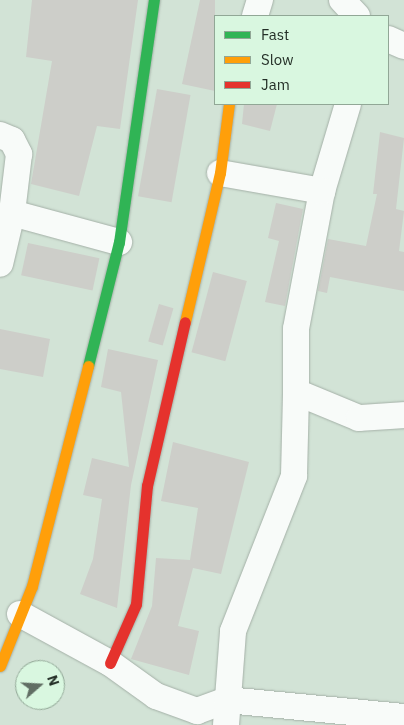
<!DOCTYPE html>
<style>
body{margin:0}
#map{position:relative;width:404px;height:725px;overflow:hidden;background:#d2e3d6;font-family:"IBM Plex Sans",sans-serif}
div>[style]{position:absolute}
.building>*{inset:0;background:#cdcec9;transform-origin:0 0}
.roads{filter:drop-shadow(0 0 1px #a4b0a7) drop-shadow(0 0 1px #a4b0a7)}
.street>*{height:26px;margin:-13px;padding:0 13px;transform-origin:13px;border-radius:13px;background:#f8fbf9}
.fast>*{height:11px;margin:-5.5px;padding:0 5.5px;transform-origin:5.5px;border-radius:5.5px;background:#30b455}
.slow>*{height:11px;margin:-5.5px;padding:0 5.5px;transform-origin:5.5px;border-radius:5.5px;background:#ff9f0a}
.jam>*{height:11px;margin:-5.5px;padding:0 5.5px;transform-origin:5.5px;border-radius:5.5px;background:#e5322d}
span{translate:-50% -50%;white-space:nowrap;text-align:center;line-height:1.15;-webkit-text-stroke:4px #d9f7e0;paint-order:stroke}
.legend{position:absolute;left:214px;top:15px;width:175px;height:90px;box-sizing:border-box;background:#d9f7e0;border:1px solid #91a796;margin:0;padding:6px 9px;list-style:none;font-size:15px;color:#242f27}
.legend li{display:flex;align-items:center;gap:10px;height:25px}
.legend b{width:25px;border:1px solid #91a796}
.north{position:absolute;left:15px;top:660px;width:50px;height:50px;box-sizing:border-box;background:#d9f7e0;border:1px solid #91a796;border-radius:50%;rotate:71deg;font-size:14px;font-weight:700;line-height:20px;text-align:center;color:#242f27}
.north::after{content:'';display:block;margin:auto;width:18px;height:22px;background:#616e64;clip-path:polygon(50% 0,100% 100%,50% 72%,0 100%)}
</style>
<div id="map">
<div class="building">
<div style="clip-path:polygon(32px 0,138px 0,120px 129px,97px 126px,79px 196px,31px 184px,52px 61px,26px 57px)"></div>
<div style="clip-path:polygon(200px 0,215px 0,215px 91px,182px 84px)"></div>
<div style="left:157px;top:89px;width:34px;height:109px;rotate:10deg"></div>
<div style="clip-path:polygon(244px 104px,277px 104px,270px 131px,242px 124px)"></div>
<div style="clip-path:polygon(380px 132px,404px 138px,396px 209px,404px 211px,399px 251px,404px 252px,404px 291px,330px 277px,327px 293px,318px 291px,328px 239px,366px 246px,377px 194px,373px 194px)"></div>
<div style="clip-path:polygon(276px 203px,303px 209px,285px 306px,265px 302px,279px 241px,268px 238px)"></div>
<div style="left:28px;top:243px;width:73px;height:33px;rotate:12deg"></div>
<div style="left:213px;top:272px;width:35px;height:83px;rotate:15deg"></div>
<div style="left:159px;top:304px;width:15px;height:39px;rotate:16deg"></div>
<div style="clip-path:polygon(0 329px,50px 339px,43px 377px,0 369px)"></div>
<div style="clip-path:polygon(108px 349px,158px 360px,131px 485px,117px 608px,80px 594px,93px 559px,102px 499px,83px 495px,92px 458px,129px 467px,121px 392px,101px 387px)"></div>
<div style="clip-path:polygon(173px 442px,249px 462px,221px 574px,193px 568px,178px 626px,199px 631px,189px 675px,131px 659px,152px 606px,156px 558px,190px 560px,198px 508px,161px 501px)"></div>
</div>
<div class="roads">
<div class="street">
<div style="left:342px;top:0;width:22px;rotate:47deg"></div>
<div style="left:255px;top:16px;width:17px;rotate:-73deg"></div>
<div style="left:388px;top:39px;width:17px;rotate:24deg"></div>
<div style="left:348px;top:104px;width:91px;rotate:106.6deg"></div>
<div style="left:322px;top:191px;width:140px;rotate:100.7deg"></div>
<div style="left:296px;top:329px;width:63px;rotate:90deg"></div>
<div style="left:296px;top:392px;width:68px;rotate:22.4deg"></div>
<div style="left:359px;top:418px;width:45px;rotate:-3.8deg"></div>
<div style="left:0;top:135px;width:13px;rotate:23deg"></div>
<div style="left:12px;top:140px;width:16px;rotate:63deg"></div>
<div style="left:19px;top:154px;width:59px;rotate:96.8deg"></div>
<div style="left:12px;top:213px;width:52px;rotate:103.2deg"></div>
<div style="left:220px;top:173px;width:104px;rotate:10deg"></div>
<div style="left:12px;top:213px;width:111px;rotate:15.2deg"></div>
<div style="left:20px;top:614px;width:102px;rotate:28.6deg"></div>
<div style="left:110px;top:663px;width:57px;rotate:35.7deg"></div>
<div style="left:156px;top:696px;width:44px;rotate:20.1deg"></div>
<div style="left:197px;top:711px;width:32px;rotate:-20deg"></div>
<div style="left:227px;top:700px;width:178px;rotate:5.5deg"></div>
<div style="left:226px;top:725px;width:94px;rotate:-85.7deg"></div>
<div style="left:233px;top:631px;width:167px;rotate:-68.5deg"></div>
<div style="left:294px;top:476px;width:84px;rotate:-88.6deg"></div>
</div>
<div class="fast">
<div style="left:88px;top:366px;width:128px;rotate:-76deg"></div>
<div style="left:119px;top:242px;width:245px;rotate:-81.8deg"></div>
</div>
<div class="slow">
<div style="left:185px;top:322px;width:153px;rotate:-76.8deg"></div>
<div style="left:220px;top:173px;width:70px;rotate:-82.6deg"></div>
<div style="left:0;top:666px;width:86px;rotate:-68.2deg"></div>
<div style="left:32px;top:586px;width:227px;rotate:-75.7deg"></div>
</div>
<div class="jam">
<div style="left:110px;top:663px;width:64px;rotate:-66.2deg"></div>
<div style="left:136px;top:604px;width:119px;rotate:-84.7deg"></div>
<div style="left:147px;top:486px;width:168px;rotate:-77deg"></div>
</div>
</div>
<ul class="legend">
<li><b style="height:6px;background:#30b455"></b>Fast</li>
<li><b style="height:6px;background:#ff9f0a"></b>Slow</li>
<li><b style="height:6px;background:#e5322d"></b>Jam</li>
</ul>
<div class="north">N</div>
</div>
